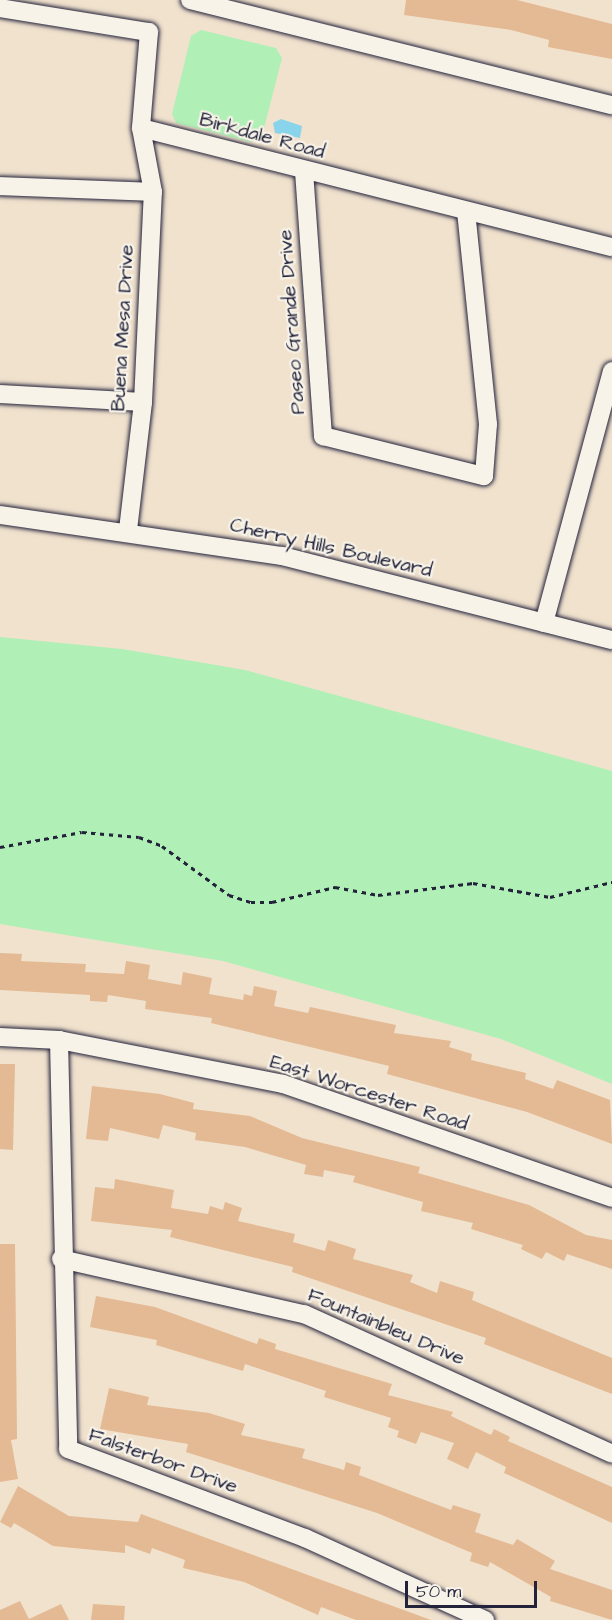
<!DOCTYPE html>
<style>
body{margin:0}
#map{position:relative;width:612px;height:1620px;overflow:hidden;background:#f1e2ce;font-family:"Architects Daughter",sans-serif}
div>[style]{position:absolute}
.green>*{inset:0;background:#b0efb6}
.water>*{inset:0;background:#8ad4eb}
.building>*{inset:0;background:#e3ba93}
.path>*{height:3px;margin-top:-1.5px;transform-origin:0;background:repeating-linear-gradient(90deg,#22223b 0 4.5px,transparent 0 9px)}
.roads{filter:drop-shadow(0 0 2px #22223b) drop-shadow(0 0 2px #22223b)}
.minor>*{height:18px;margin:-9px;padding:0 9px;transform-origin:9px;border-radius:9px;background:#f7f3e8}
span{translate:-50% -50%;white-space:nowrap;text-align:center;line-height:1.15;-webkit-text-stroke:4.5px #f7f3e8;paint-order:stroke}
.street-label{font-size:20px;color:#22223b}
.scale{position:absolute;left:405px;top:1581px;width:132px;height:27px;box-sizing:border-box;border:3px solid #22223b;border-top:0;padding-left:8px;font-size:18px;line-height:21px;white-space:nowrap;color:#22223b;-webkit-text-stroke:4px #f7f3e8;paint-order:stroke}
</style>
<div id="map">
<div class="green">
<div style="clip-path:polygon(201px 30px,276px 48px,282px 58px,262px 136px,251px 142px,176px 123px,172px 114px,191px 36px)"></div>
<div style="clip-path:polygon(0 637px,122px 649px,245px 670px,612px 771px,612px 1084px,501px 1039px,223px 961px,0 924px)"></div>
</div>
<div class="water">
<div style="clip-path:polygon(281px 119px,302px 126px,300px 138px,275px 133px,273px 123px)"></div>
</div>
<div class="building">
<div style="clip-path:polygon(406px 0,517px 0,612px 24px,612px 59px,548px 47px,549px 40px,511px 30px,404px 15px)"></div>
<div style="clip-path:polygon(0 953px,22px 954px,21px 961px,86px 964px,85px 972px,124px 974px,126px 961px,150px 965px,148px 979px,181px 985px,183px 972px,212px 978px,209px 994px,243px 1000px,244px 994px,252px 996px,254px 986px,277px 991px,274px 1006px,308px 1013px,310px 1007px,396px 1025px,394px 1033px,451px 1041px,449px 1047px,472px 1054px,471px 1060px,526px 1073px,525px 1079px,553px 1089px,557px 1080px,610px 1100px,612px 1144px,527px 1112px,387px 1074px,389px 1066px,211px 1023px,212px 1018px,145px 1009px,146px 1001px,108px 995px,107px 1002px,90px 1001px,90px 995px,0 990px)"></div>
<div style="clip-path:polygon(0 1064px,15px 1064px,13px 1150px,0 1149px)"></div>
<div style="clip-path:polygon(92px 1086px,160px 1094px,194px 1103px,193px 1109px,250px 1116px,302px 1138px,420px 1167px,418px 1173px,529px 1205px,586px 1235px,612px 1240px,612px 1269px,567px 1254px,564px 1261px,546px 1252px,542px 1259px,521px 1249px,523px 1245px,471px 1229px,473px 1223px,421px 1211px,423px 1202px,353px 1182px,355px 1176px,324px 1170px,323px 1177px,304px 1174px,306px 1165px,245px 1147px,195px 1140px,196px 1133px,163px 1125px,159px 1139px,110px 1128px,108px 1141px,86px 1139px)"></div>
<div style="clip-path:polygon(115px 1179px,174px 1190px,171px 1208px,208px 1214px,210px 1206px,223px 1210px,225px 1202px,242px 1208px,238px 1221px,295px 1234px,293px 1242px,325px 1251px,328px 1240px,356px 1249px,353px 1259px,413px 1275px,410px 1282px,437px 1293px,440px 1281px,474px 1292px,472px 1300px,612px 1358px,612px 1394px,484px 1344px,486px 1338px,292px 1272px,293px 1267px,170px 1237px,172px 1230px,91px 1221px,95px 1187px,114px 1189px)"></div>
<div style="clip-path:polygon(0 1244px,15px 1244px,17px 1439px,11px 1440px,18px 1479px,0 1482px)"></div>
<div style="clip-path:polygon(96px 1296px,155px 1307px,257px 1344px,259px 1338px,276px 1344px,275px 1349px,392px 1384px,388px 1395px,453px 1412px,451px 1416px,491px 1435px,494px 1429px,510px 1437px,508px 1441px,612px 1487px,612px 1523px,504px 1473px,506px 1467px,476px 1452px,468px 1469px,447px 1459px,454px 1443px,421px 1432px,416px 1444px,397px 1437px,399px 1431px,388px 1427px,391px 1418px,324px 1397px,326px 1391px,245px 1364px,243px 1371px,156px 1345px,157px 1340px,90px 1327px)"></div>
<div style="clip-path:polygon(109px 1388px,149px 1397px,147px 1405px,209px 1413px,245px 1424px,241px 1435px,305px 1449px,302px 1458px,344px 1470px,346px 1462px,361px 1467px,359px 1475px,451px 1510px,453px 1505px,481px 1514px,475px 1532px,513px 1545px,517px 1539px,555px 1561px,550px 1569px,612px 1590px,612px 1620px,550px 1601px,551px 1597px,490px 1562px,488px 1567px,470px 1561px,472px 1553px,377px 1513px,186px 1452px,188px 1444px,100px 1429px)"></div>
<div style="clip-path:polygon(18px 1486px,69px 1516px,138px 1522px,141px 1514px,431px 1620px,356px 1620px,321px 1607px,318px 1615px,244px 1582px,183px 1568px,185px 1560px,152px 1548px,150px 1554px,125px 1545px,125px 1553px,53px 1546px,14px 1523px,11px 1528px,0 1522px)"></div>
<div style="clip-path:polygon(20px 1601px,29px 1619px,61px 1604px,69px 1620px,0 1620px,0 1610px)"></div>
<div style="clip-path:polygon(93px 1604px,125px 1606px,124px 1620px,91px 1620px)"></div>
</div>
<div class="path">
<div style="left:0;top:847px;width:83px;rotate:-10.4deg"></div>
<div style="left:82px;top:832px;width:57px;rotate:5deg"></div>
<div style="left:139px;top:837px;width:25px;rotate:21deg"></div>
<div style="left:162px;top:846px;width:83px;rotate:36.2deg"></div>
<div style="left:229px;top:895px;width:23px;rotate:18deg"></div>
<div style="left:251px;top:902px;width:21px"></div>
<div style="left:272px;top:902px;width:65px;rotate:-13.4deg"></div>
<div style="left:335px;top:887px;width:44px;rotate:10.5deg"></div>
<div style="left:378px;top:895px;width:96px;rotate:-7.2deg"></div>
<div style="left:473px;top:883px;width:78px;rotate:10.3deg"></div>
<div style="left:550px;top:897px;width:64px;rotate:-13.6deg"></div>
</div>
<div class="roads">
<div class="minor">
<div style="left:190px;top:0;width:435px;rotate:14deg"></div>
<div style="left:0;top:8px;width:151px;rotate:9.2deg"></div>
<div style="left:149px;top:32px;width:96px;rotate:94.8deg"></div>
<div style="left:141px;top:128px;width:486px;rotate:14.2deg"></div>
<div style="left:304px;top:171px;width:266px;rotate:85.9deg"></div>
<div style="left:323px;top:436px;width:166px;rotate:14deg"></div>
<div style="left:484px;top:476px;width:52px;rotate:-85.6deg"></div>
<div style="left:488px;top:424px;width:213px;rotate:-95.9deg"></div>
<div style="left:0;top:186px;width:153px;rotate:2.2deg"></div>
<div style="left:0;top:394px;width:143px;rotate:3.2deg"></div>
<div style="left:0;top:515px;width:285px;rotate:8.3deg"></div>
<div style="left:282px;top:556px;width:341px;rotate:14.3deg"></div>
<div style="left:128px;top:530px;width:129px;rotate:-83.3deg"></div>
<div style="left:143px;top:402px;width:210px;rotate:-87.3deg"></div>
<div style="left:153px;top:192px;width:65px;rotate:-100.6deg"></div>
<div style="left:544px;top:623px;width:261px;rotate:-74.9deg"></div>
<div style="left:0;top:1037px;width:59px;rotate:2.9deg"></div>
<div style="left:59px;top:1040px;width:228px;rotate:11.1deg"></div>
<div style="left:283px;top:1084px;width:348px;rotate:19.1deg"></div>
<div style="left:59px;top:1040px;width:409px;rotate:88.7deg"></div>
<div style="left:68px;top:1449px;width:253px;rotate:20.6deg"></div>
<div style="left:305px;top:1538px;width:198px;rotate:24.5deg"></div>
<div style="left:61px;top:1259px;width:249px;rotate:12.8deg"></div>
<div style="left:304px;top:1314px;width:338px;rotate:24.4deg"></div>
</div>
</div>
<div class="street-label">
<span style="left:262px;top:136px;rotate:15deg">Birkdale Road</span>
<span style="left:292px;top:322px;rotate:-94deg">Paseo Grande Drive</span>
<span style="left:123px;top:328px;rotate:-87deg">Buena Mesa Drive</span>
<span style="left:331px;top:548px;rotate:13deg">Cherry Hills Boulevard</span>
<span style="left:369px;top:1093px;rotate:18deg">East Worcester Road</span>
<span style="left:386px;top:1327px;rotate:23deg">Fountainbleu Drive</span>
<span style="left:163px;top:1461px;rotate:20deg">Falsterbor Drive</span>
</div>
<div class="scale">50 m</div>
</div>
